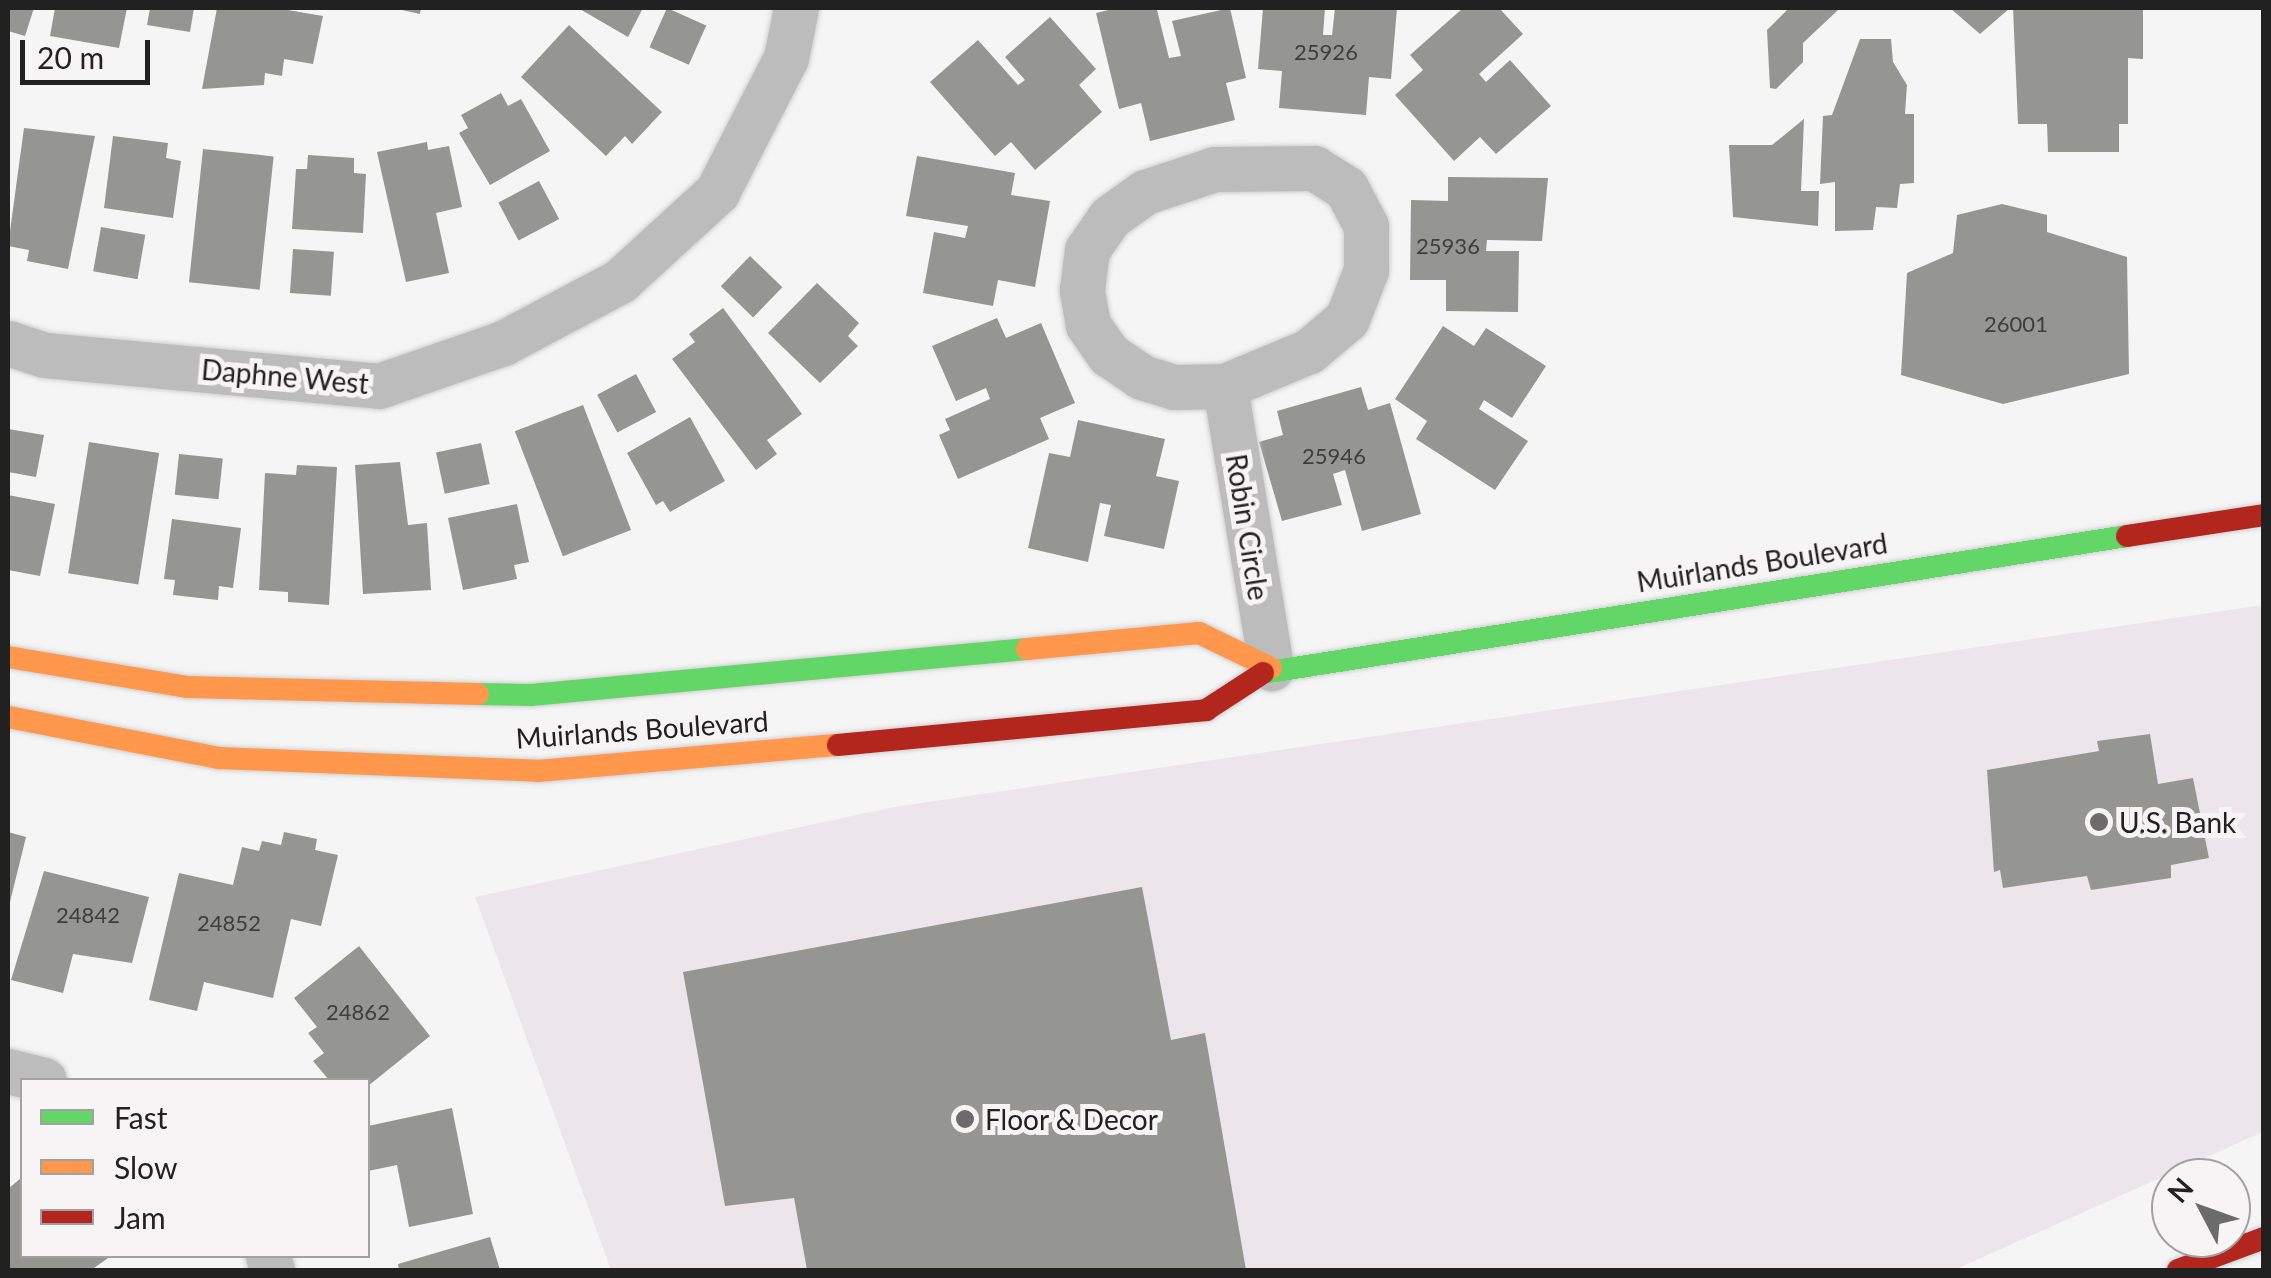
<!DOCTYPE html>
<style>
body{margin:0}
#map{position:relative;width:2271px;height:1278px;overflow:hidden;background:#f6f5f6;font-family:Lato,sans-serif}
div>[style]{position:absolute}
.built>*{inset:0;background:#ece6eb}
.building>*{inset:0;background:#959691;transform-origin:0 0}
.roads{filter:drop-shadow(0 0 2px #d0cfd0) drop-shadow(0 0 2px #d0cfd0)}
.street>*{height:45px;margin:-22.5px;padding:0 22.5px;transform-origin:22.5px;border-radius:22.5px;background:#bdbcbd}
.fast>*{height:22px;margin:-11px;padding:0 11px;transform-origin:11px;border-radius:11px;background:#63d668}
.slow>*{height:22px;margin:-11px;padding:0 11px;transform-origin:11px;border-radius:11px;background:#ff974d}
.jam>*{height:22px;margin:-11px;padding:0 11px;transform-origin:11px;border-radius:11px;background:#b3261e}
.dots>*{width:28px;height:28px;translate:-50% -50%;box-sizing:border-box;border:5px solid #f7f4f6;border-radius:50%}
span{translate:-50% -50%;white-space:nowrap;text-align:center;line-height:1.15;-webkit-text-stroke:10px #f7f4f6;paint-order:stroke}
.number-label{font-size:22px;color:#3f3e3e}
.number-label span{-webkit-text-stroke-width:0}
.street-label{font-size:28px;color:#222122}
.poi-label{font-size:28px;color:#222122}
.left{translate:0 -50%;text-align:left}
.frame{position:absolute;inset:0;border:10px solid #222122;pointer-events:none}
.legend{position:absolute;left:20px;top:1078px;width:350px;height:180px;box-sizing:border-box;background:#f7f4f6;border:2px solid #a2a0a1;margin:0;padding:12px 18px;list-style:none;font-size:30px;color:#222122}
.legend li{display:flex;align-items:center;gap:20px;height:50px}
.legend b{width:50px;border:2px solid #a2a0a1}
.north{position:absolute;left:2151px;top:1158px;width:100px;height:100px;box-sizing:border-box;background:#f7f4f6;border:2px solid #a2a0a1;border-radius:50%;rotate:311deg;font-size:28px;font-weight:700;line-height:40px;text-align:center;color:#222122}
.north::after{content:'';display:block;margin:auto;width:35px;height:45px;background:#6c6b6c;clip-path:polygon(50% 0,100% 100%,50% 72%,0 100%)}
.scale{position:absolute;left:20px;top:40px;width:130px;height:45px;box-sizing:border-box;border:5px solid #222122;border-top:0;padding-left:12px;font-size:30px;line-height:35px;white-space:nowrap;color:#222122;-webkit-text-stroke:8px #f7f4f6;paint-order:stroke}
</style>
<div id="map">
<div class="built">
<div style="clip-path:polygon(2263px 605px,2263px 1132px,1954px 1270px,611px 1270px,475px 897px,894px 807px)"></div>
</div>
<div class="building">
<div style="clip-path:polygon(8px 8px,34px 8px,25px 36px,8px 31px)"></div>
<div style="clip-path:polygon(55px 8px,127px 8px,119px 48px,50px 36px)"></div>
<div style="clip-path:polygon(150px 8px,194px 8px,190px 32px,147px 25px)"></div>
<div style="clip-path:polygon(217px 8px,276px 8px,323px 16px,313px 64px,284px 59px,282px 76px,265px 73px,264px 85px,202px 89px)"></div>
<div style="clip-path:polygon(393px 8px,421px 8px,420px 14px)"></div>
<div style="clip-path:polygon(578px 8px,643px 8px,628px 37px)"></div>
<div style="left:667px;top:8px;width:43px;height:43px;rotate:24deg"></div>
<div style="clip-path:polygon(1117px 8px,1157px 10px,1169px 58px,1181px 56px,1172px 21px,1230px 8px,1246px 78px,1226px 83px,1235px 120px,1150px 141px,1141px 103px,1119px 109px,1096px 13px)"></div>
<div style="clip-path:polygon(1263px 8px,1325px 8px,1323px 35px,1332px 35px,1335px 8px,1397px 8px,1391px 79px,1369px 77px,1366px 115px,1279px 108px,1282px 71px,1258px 69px)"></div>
<div style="clip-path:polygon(1463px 8px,1499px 8px,1523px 34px,1479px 74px,1486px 82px,1510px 60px,1551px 106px,1496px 154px,1480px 137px,1454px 161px,1395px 95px,1423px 70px,1410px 55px)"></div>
<div style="clip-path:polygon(1789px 8px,1838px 10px,1803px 43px,1803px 62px,1776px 89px,1770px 88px,1767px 30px)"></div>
<div style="clip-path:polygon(1950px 8px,2010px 8px,1980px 34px)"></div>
<div style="clip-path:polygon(2013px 8px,2143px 8px,2143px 59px,2128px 58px,2128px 124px,2119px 124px,2119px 152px,2048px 152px,2047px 124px,2018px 124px)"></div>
<div style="clip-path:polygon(1050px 17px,1096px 69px,1079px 85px,1102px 112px,1035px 170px,1011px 142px,995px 156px,930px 82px,978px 40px,1018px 85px,1025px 80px,1005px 57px)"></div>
<div style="clip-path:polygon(569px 25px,662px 112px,632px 144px,625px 136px,606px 156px,521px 77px)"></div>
<div style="clip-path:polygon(1860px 39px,1891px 39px,1893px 62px,1907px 85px,1905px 114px,1914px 114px,1914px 183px,1900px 184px,1897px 208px,1876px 207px,1873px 230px,1835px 231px,1835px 182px,1820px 184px,1823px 116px,1832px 115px)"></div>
<div style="clip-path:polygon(501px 93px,508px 106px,521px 99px,550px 151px,490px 185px,459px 133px,468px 128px,461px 115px)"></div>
<div style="clip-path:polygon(1804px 119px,1801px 191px,1819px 191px,1818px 226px,1733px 217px,1729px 145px,1772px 145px)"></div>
<div style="clip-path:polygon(24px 128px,95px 136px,68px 269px,27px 261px,29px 250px,8px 246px)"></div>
<div style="clip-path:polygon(113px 136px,168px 143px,166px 158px,181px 161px,173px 218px,104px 208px)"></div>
<div style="clip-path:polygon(427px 142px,428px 150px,449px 146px,462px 207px,436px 213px,449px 273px,406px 282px,377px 152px)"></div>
<div style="left:203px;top:149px;width:71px;height:134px;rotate:6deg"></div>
<div style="clip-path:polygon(308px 155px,354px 158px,354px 173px,366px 174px,363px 233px,292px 229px,296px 169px,307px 169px)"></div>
<div style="clip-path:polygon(917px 156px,1015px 173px,1011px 195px,1050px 201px,1035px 287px,998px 280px,993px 306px,923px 293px,934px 232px,965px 238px,968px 226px,906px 216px)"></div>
<div style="clip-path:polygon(1448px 177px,1548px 178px,1542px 241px,1487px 240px,1486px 251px,1519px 251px,1518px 312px,1446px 311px,1446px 280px,1410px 280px,1411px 200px,1448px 201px)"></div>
<div style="left:539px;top:181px;width:43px;height:46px;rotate:62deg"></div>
<div style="clip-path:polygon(2002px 204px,2047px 215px,2047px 232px,2127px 257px,2129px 374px,2003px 404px,1901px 375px,1907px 273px,1953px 253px,1957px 215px)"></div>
<div style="left:101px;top:227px;width:45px;height:45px;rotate:10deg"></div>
<div style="left:293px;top:249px;width:41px;height:44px;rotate:4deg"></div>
<div style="left:750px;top:256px;width:45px;height:42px;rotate:44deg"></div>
<div style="clip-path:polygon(817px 283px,859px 323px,848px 336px,858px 346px,820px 383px,768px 333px)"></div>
<div style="clip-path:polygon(723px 308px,802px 414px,767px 440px,777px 454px,756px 470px,672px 359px,695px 342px,689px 334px)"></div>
<div style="clip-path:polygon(997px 318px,1006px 338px,1041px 323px,1075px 403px,1040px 418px,1049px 439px,958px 479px,939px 435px,950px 430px,945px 419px,990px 399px,986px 388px,956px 401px,932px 346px)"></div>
<div style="clip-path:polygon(1443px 326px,1474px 346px,1486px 328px,1546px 366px,1512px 418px,1484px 400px,1479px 409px,1528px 441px,1495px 490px,1416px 439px,1427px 421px,1395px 399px)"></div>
<div style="left:636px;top:374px;width:43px;height:44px;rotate:62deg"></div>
<div style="clip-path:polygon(1361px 387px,1368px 410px,1390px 403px,1421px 514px,1362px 531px,1345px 470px,1333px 474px,1342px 505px,1282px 521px,1259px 442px,1283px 435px,1277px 411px)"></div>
<div style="left:583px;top:405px;width:134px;height:73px;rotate:69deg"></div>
<div style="clip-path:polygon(690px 417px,725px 481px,670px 512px,663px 501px,656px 505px,627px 453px)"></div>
<div style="clip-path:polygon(1078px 420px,1165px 439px,1156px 476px,1179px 481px,1164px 549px,1104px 536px,1111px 505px,1100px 503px,1088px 562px,1028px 548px,1049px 453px,1070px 457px)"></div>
<div style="clip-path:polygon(8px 429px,44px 435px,36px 477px,8px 472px)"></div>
<div style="left:89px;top:442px;width:71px;height:133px;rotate:9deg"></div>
<div style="left:481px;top:443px;width:42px;height:46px;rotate:78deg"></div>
<div style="left:179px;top:454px;width:44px;height:41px;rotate:6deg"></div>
<div style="clip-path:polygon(400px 462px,408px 525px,427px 523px,431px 590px,363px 594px,355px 465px)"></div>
<div style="clip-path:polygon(297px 465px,337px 467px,329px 605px,288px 602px,288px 592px,259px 590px,265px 473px,296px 475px)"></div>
<div style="clip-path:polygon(8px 495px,55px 504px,40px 576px,8px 570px)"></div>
<div style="clip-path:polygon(517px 504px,529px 562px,514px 565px,517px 579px,463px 590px,448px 518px)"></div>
<div style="clip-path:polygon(172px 519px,241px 528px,233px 588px,219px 586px,218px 600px,173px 595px,175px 580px,164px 579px)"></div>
<div style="clip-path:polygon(2150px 734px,2158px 784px,2193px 778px,2209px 858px,2171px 865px,2171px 878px,2091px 890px,2087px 876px,2003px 888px,2000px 870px,1994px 872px,1987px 770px,2099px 751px,2097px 741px)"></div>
<div style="clip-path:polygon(8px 832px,26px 837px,9px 906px,8px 906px)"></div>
<div style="clip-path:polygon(284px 832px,317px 839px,315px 850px,338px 855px,321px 926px,291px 919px,273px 998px,204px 982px,197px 1011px,149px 1000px,179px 873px,233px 885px,242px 847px,259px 851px,262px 841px,281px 845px)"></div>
<div style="clip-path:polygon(44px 871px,149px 897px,132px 963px,73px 954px,63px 993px,11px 980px)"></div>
<div style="clip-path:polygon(1142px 887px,1171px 1040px,1205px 1033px,1246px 1270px,807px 1270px,794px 1198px,725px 1206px,683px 972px)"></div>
<div style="clip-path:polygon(359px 946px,430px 1036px,368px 1086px,368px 1080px,329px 1080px,313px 1061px,324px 1053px,308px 1033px,317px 1027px,294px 998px)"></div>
<div style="clip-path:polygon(452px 1108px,473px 1214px,409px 1227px,397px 1165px,368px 1171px,368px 1126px)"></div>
<div style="clip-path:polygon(22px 1177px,22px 1256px,111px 1256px,91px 1270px,8px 1270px,8px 1189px)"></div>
<div style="clip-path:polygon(490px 1237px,500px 1270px,399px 1270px,398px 1264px)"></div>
</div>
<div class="roads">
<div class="street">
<div style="left:8px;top:343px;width:39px;rotate:18deg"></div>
<div style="left:45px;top:355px;width:335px;rotate:5.3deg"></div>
<div style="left:379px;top:386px;width:131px;rotate:-19.1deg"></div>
<div style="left:503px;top:343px;width:132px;rotate:-27.9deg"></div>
<div style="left:620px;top:281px;width:132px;rotate:-42.5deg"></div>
<div style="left:717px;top:192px;width:151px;rotate:-62.8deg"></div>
<div style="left:786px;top:58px;width:51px;rotate:-78.7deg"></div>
<div style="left:1225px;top:386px;width:51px;rotate:178.9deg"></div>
<div style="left:1174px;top:387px;width:34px;rotate:-163deg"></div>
<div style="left:1142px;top:377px;width:40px;rotate:-146deg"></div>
<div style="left:1109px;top:355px;width:37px;rotate:-125deg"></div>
<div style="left:1088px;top:325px;width:36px;rotate:-100deg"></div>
<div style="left:1082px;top:290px;width:40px;rotate:-82.9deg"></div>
<div style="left:1087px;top:250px;width:40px;rotate:-55.1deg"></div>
<div style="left:1110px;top:217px;width:43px;rotate:-35.5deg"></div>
<div style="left:1145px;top:192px;width:74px;rotate:-18.2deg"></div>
<div style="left:1215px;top:169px;width:99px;rotate:-0.6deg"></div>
<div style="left:1314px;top:168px;width:38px;rotate:32deg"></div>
<div style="left:1346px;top:188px;width:43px;rotate:62.2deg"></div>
<div style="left:1366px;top:226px;width:44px;rotate:90deg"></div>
<div style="left:1366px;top:270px;width:53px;rotate:111.2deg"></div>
<div style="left:1347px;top:319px;width:50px;rotate:139.9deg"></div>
<div style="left:1309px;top:351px;width:91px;rotate:157.4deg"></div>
<div style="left:1225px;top:386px;width:286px;rotate:80.7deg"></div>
<div style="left:8px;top:1071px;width:37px;rotate:14deg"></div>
<div style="left:268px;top:1256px;width:15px;rotate:74deg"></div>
</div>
<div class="fast">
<div style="left:1263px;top:673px;width:875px;rotate:-9.01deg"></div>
<div style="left:478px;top:694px;width:53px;rotate:1.1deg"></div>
<div style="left:531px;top:695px;width:498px;rotate:-5.3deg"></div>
</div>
<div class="slow">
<div style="left:1027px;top:649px;width:173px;rotate:-5.3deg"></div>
<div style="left:1199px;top:633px;width:80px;rotate:25.9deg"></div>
<div style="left:8px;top:657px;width:181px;rotate:9.5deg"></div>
<div style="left:187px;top:687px;width:291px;rotate:1.4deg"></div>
<div style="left:8px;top:717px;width:215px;rotate:11deg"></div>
<div style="left:219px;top:758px;width:319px;rotate:2.3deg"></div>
<div style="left:538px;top:771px;width:301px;rotate:-5deg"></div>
</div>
<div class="jam">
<div style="left:2127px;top:536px;width:139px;rotate:-8.7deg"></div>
<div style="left:838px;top:745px;width:370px;rotate:-5.4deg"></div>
<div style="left:1206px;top:710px;width:68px;rotate:-33deg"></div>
<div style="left:2178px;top:1270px;width:92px;rotate:-20.4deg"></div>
</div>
</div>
<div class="dots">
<div style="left:2099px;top:822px;background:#6c6b6c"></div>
<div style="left:965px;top:1119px;background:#6c6b6c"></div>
</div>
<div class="number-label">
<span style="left:1326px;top:52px">25926</span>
<span style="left:1448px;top:246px">25936</span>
<span style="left:2016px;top:324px">26001</span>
<span style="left:1334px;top:456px">25946</span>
<span style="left:88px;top:915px">24842</span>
<span style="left:229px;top:923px">24852</span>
<span style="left:358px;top:1012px">24862</span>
</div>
<div class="street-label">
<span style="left:285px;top:376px;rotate:5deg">Daphne West</span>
<span style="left:1248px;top:527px;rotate:81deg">Robin Circle</span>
<span style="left:1762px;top:562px;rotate:-9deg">Muirlands Boulevard</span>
<span style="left:642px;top:729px;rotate:-4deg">Muirlands Boulevard</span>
</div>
<div class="poi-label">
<span class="left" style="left:2119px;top:822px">U.S. Bank</span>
<span class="left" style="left:985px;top:1119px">Floor &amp; Decor</span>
</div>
<div class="frame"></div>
<ul class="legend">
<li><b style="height:12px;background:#63d668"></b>Fast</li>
<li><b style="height:12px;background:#ff974d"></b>Slow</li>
<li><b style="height:12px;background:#b3261e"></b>Jam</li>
</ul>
<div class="north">N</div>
<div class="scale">20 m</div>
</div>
